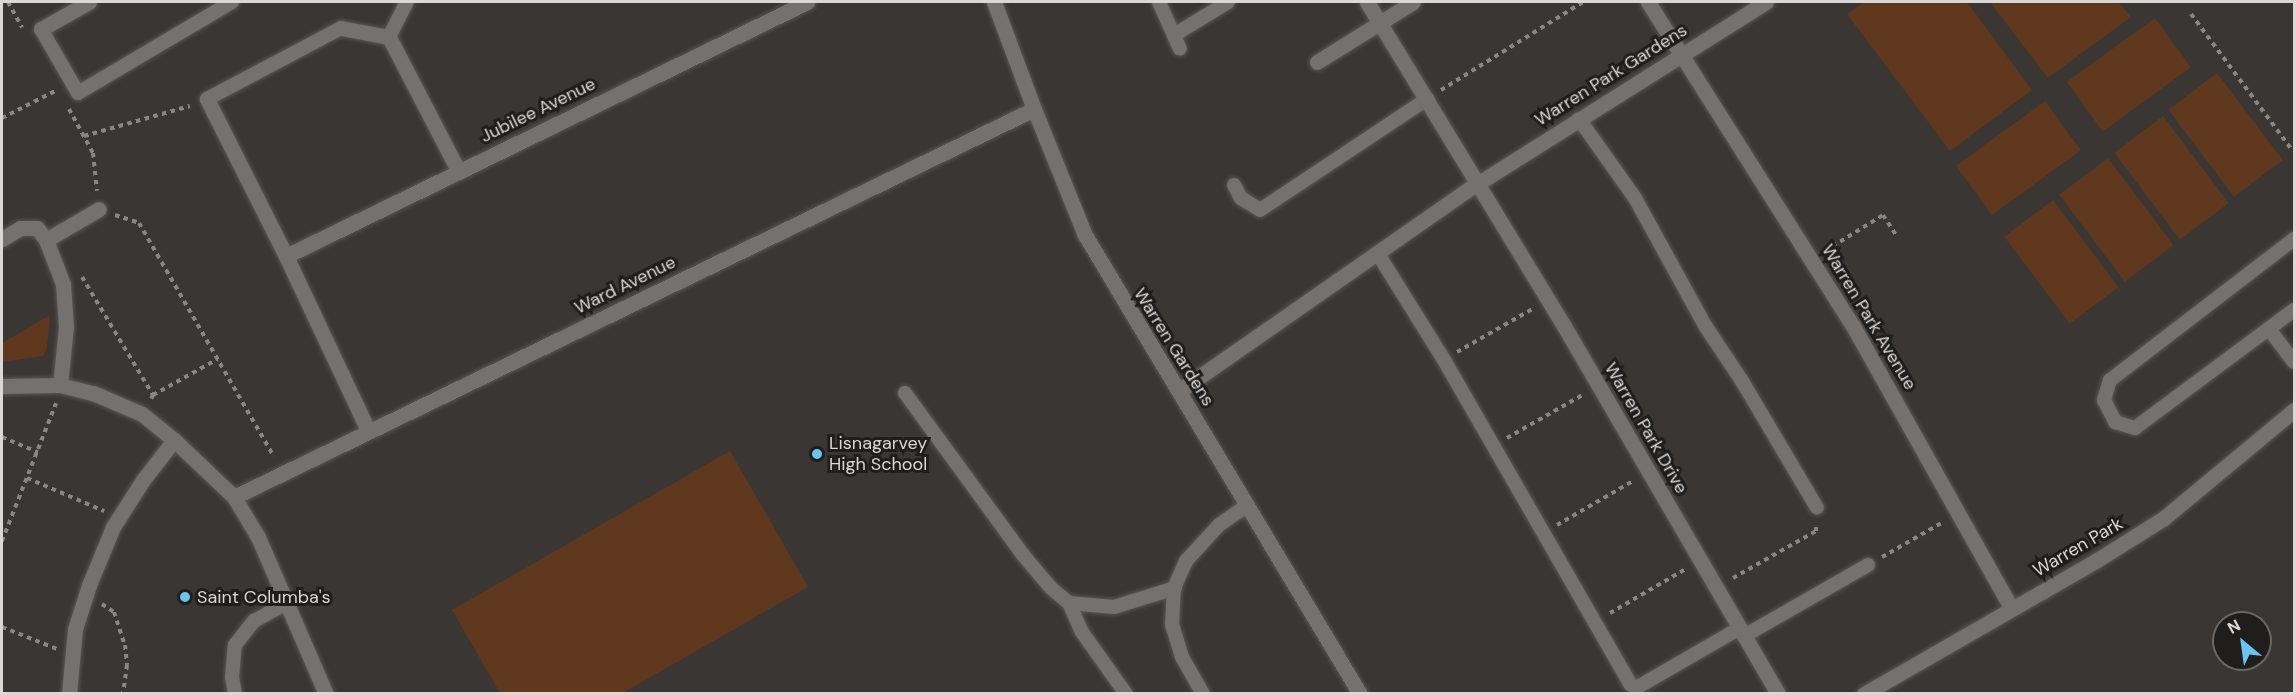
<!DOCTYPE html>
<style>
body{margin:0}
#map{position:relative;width:2296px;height:695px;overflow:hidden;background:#393634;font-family:"DM Sans",sans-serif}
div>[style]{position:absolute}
.green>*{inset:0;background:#60381d;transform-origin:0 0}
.path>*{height:4px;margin-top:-2px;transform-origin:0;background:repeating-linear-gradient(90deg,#898685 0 4.5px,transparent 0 9px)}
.roads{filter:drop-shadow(0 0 2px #585553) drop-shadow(0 0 2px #585553)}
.lane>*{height:14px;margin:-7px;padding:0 7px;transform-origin:7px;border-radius:7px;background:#75716f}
.street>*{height:15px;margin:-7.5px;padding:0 7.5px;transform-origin:7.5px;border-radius:7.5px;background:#75716f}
.dots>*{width:16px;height:16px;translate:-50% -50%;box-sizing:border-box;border:3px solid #1f1e1d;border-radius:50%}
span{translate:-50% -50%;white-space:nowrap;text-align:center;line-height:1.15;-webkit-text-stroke:6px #1f1e1d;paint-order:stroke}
.street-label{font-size:18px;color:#dad7d6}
.poi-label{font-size:18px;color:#dad7d6}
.left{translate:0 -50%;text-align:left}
.frame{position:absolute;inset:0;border:3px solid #dad7d6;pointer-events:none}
.north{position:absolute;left:2212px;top:611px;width:60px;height:60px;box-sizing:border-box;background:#1f1e1d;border:2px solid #6a6867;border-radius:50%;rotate:331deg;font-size:16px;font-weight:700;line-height:24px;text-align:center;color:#dad7d6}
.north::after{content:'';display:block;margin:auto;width:21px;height:27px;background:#6ac3f1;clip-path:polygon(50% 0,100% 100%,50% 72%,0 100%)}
</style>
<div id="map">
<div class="green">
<div style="clip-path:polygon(1864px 2px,1967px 2px,2032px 90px,1950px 151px,1847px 14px)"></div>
<div style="clip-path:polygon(1990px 2px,2119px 2px,2131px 17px,2048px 78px)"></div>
<div style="left:2155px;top:18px;width:61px;height:109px;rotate:54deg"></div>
<div style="left:2217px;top:73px;width:109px;height:61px;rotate:53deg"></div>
<div style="left:2045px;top:101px;width:61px;height:110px;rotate:54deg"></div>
<div style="left:2163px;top:116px;width:109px;height:61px;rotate:53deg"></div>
<div style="left:2108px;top:158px;width:109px;height:61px;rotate:53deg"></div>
<div style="left:2053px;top:200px;width:109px;height:61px;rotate:53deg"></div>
<div style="clip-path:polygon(50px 315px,47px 348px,43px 356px,2px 362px,2px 343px)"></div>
<div style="clip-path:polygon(730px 451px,808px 587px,623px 693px,500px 693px,452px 610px)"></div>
</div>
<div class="path">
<div style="left:8px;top:2px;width:29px;rotate:61deg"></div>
<div style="left:2191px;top:14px;width:169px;rotate:53.4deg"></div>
<div style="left:1441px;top:90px;width:167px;rotate:-31.8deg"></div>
<div style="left:69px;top:109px;width:50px;rotate:61.4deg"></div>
<div style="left:93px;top:153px;width:38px;rotate:84deg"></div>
<div style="left:2px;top:118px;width:62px;rotate:-27deg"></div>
<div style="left:84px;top:136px;width:110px;rotate:-15.8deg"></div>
<div style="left:115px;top:215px;width:25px;rotate:18deg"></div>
<div style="left:139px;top:223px;width:270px;rotate:60deg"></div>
<div style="left:1825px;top:251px;width:68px;rotate:-31.8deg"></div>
<div style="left:1883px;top:215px;width:24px;rotate:57deg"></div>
<div style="left:82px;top:277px;width:138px;rotate:59deg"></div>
<div style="left:153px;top:395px;width:4px;rotate:117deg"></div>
<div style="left:1457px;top:352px;width:89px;rotate:-29.7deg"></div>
<div style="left:153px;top:395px;width:74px;rotate:-29deg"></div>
<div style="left:2px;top:437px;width:39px;rotate:23deg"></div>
<div style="left:1507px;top:438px;width:89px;rotate:-29.7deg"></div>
<div style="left:27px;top:478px;width:84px;rotate:23.2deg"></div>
<div style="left:1557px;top:525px;width:88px;rotate:-30.1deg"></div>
<div style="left:2px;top:541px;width:148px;rotate:-68.6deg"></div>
<div style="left:1882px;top:557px;width:70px;rotate:-29.8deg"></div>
<div style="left:1733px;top:578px;width:95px;rotate:-29.5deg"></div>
<div style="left:1816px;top:531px;width:8px;rotate:-90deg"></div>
<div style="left:102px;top:604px;width:14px;rotate:34deg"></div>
<div style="left:114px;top:612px;width:35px;rotate:72deg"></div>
<div style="left:125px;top:645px;width:20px;rotate:84deg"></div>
<div style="left:127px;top:665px;width:29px;rotate:98deg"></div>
<div style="left:1610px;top:613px;width:86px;rotate:-30.2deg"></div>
<div style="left:2px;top:627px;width:59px;rotate:21.8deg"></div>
</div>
<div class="roads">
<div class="lane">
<div style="left:1159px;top:2px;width:51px;rotate:65.9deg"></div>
<div style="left:41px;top:29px;width:74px;rotate:60deg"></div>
<div style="left:78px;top:93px;width:179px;rotate:-30.6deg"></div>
<div style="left:1174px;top:35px;width:63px;rotate:-31.4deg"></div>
<div style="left:389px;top:37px;width:39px;rotate:-63deg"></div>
<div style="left:207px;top:99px;width:152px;rotate:-27.9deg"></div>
<div style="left:1579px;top:119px;width:97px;rotate:54.7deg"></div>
<div style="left:1635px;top:198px;width:147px;rotate:61.2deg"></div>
<div style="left:1706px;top:327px;width:65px;rotate:56.3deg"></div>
<div style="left:1742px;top:381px;width:147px;rotate:59.4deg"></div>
<div style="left:1234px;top:185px;width:15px;rotate:62deg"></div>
<div style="left:1241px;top:198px;width:22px;rotate:32deg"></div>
<div style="left:1260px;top:210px;width:201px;rotate:-33.6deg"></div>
<div style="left:2294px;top:239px;width:232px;rotate:142.5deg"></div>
<div style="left:2110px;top:380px;width:21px;rotate:107deg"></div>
<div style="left:2104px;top:400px;width:25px;rotate:63deg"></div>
<div style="left:2115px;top:422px;width:21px;rotate:17deg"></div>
<div style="left:2135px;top:428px;width:198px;rotate:-36.6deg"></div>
<div style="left:1378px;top:254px;width:125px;rotate:58.1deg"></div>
<div style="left:1444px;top:360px;width:374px;rotate:60.1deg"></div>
<div style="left:1630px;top:684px;width:7px;rotate:34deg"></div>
<div style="left:1636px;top:688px;width:120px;rotate:-30deg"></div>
<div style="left:2269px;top:329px;width:41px;rotate:52.9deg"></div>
<div style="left:905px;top:393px;width:200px;rotate:53.9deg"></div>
<div style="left:1023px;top:555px;width:43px;rotate:49.7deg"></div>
<div style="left:1051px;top:588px;width:23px;rotate:40deg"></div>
<div style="left:1069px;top:603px;width:45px;rotate:5.1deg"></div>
<div style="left:1114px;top:607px;width:64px;rotate:-17.3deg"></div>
<div style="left:1069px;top:603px;width:32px;rotate:66deg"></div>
<div style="left:1082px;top:632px;width:76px;rotate:54.6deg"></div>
<div style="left:1744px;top:636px;width:143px;rotate:-29.8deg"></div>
<div style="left:235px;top:694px;width:17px;rotate:-100deg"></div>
<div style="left:232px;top:677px;width:32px;rotate:-85deg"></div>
<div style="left:235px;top:645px;width:31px;rotate:-52deg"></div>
<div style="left:254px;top:621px;width:37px;rotate:-29deg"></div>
<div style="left:1203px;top:694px;width:43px;rotate:-119.6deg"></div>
<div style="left:1182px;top:657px;width:34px;rotate:-107deg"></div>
<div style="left:1172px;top:625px;width:37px;rotate:-87deg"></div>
<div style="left:1174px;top:588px;width:30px;rotate:-66deg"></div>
<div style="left:1186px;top:561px;width:49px;rotate:-47.5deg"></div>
<div style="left:1219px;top:525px;width:35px;rotate:-35deg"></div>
</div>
<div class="street">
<div style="left:994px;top:2px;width:114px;rotate:69.5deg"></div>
<div style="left:1034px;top:109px;width:136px;rotate:68deg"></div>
<div style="left:1085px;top:235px;width:535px;rotate:59.07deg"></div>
<div style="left:1367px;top:2px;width:379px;rotate:58.7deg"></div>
<div style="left:1564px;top:326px;width:426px;rotate:59.8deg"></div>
<div style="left:1648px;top:2px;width:383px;rotate:57.7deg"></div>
<div style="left:1853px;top:326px;width:323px;rotate:60.7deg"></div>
<div style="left:341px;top:28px;width:49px;rotate:10.6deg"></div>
<div style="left:389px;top:37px;width:150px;rotate:62.6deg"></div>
<div style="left:41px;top:29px;width:55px;rotate:-29.4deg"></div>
<div style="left:1317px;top:62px;width:113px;rotate:-32deg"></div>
<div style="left:207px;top:99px;width:176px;rotate:63.3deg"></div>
<div style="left:286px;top:256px;width:192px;rotate:64.8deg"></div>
<div style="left:2px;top:239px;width:21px;rotate:-31deg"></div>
<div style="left:20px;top:228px;width:17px"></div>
<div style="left:37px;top:228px;width:15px;rotate:53deg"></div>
<div style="left:46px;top:240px;width:47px;rotate:68.9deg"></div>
<div style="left:63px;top:284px;width:43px;rotate:86deg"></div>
<div style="left:66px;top:327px;width:58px;rotate:95.9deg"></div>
<div style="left:46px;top:240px;width:61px;rotate:-30.3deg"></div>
<div style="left:286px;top:256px;width:580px;rotate:-25.99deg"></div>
<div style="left:2px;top:386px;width:58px;rotate:-1deg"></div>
<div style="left:60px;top:385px;width:34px;rotate:14deg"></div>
<div style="left:93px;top:393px;width:53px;rotate:23.2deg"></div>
<div style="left:142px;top:414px;width:41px;rotate:39.1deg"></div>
<div style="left:174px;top:440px;width:83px;rotate:43.5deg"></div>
<div style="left:234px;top:497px;width:47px;rotate:59deg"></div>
<div style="left:258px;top:537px;width:171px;rotate:66.6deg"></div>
<div style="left:1179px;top:391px;width:353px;rotate:-34.9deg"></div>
<div style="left:1469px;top:189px;width:351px;rotate:-32.2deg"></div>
<div style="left:234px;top:497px;width:889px;rotate:-25.87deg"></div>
<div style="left:69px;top:694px;width:65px;rotate:-84.7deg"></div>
<div style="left:75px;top:629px;width:46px;rotate:-72.3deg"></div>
<div style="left:89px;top:585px;width:63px;rotate:-67.5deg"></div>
<div style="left:113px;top:527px;width:56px;rotate:-57.4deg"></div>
<div style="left:143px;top:480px;width:51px;rotate:-52.2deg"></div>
<div style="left:1864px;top:694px;width:269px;rotate:-29.9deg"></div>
<div style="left:2097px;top:560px;width:79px;rotate:-32.1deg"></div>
<div style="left:2164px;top:518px;width:169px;rotate:-39.7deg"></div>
</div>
</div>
<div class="dots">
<div style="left:817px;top:454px;background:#6ac3f1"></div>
<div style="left:185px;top:597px;background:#6ac3f1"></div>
</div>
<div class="street-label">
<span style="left:1611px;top:75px;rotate:-32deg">Warren Park Gardens</span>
<span style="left:538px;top:110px;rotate:-26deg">Jubilee Avenue</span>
<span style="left:625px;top:285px;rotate:-26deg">Ward Avenue</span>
<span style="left:1869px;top:317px;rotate:59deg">Warren Park Avenue</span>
<span style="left:1174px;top:347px;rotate:58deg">Warren Gardens</span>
<span style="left:1646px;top:428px;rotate:60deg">Warren Park Drive</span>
<span style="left:2078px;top:547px;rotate:-30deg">Warren Park</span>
</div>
<div class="poi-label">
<span class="left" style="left:829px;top:454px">Lisnagarvey<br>High School</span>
<span class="left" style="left:197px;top:597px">Saint Columba's</span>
</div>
<div class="frame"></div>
<div class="north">N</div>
</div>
